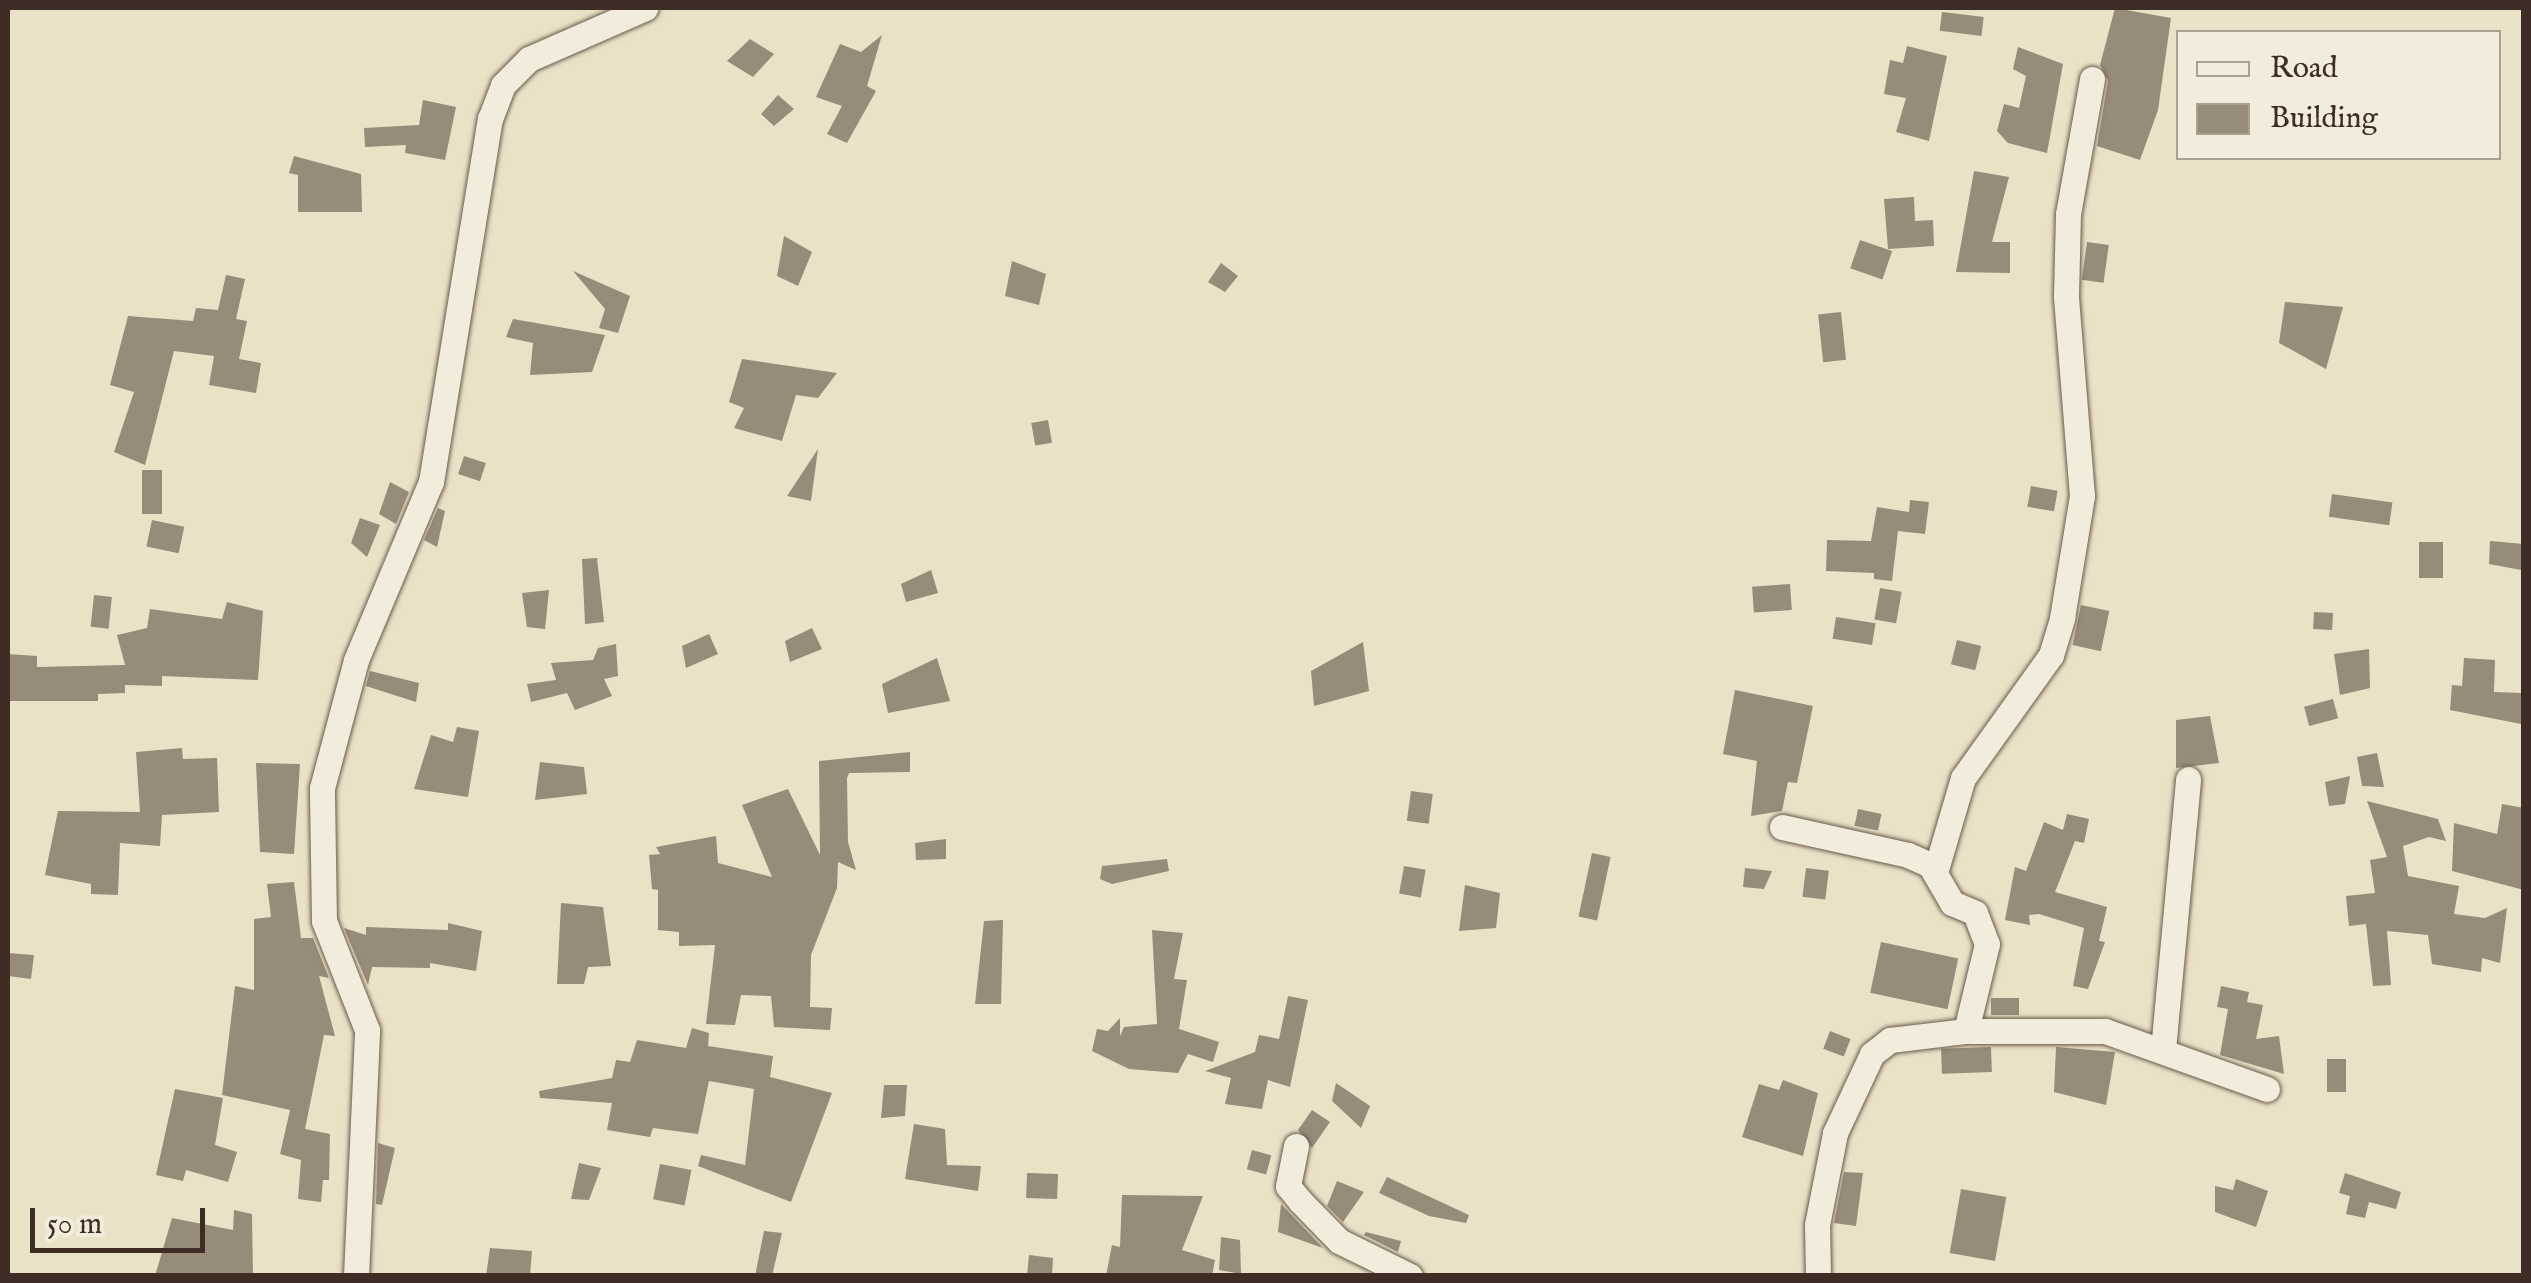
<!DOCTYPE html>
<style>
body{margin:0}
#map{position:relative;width:2531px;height:1283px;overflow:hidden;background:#eae2c7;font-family:"IM FELL English",serif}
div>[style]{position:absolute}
.building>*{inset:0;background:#978b79;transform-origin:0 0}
.roads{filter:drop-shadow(0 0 2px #695a4d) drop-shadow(0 0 2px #695a4d)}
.street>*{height:25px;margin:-12.5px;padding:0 12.5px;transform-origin:12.5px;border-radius:12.5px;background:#f1ecdb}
span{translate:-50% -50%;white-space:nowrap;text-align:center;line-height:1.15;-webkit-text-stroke:10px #f1ecdb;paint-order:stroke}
.frame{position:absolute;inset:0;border:10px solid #3e2d24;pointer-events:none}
.legend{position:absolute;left:2176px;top:30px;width:325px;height:130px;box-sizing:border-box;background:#f1ecdb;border:2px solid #a9a092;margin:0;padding:12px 18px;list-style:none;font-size:30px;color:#3e2d24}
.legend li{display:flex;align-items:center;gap:20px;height:50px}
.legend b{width:50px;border:2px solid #a9a092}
.scale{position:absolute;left:30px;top:1208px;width:175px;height:45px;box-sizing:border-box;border:5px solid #3e2d24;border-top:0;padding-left:12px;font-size:30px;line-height:35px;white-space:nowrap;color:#3e2d24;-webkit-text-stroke:8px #f1ecdb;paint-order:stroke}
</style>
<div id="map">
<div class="building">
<div style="clip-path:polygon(2115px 8px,2171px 18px,2158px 110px,2140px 160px,2097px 146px,2108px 81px,2100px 65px)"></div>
<div style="left:1942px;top:12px;width:42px;height:19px;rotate:7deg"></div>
<div style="clip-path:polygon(882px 35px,867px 86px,876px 91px,847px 143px,827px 134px,842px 106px,816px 97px,840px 44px,861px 52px)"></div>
<div style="clip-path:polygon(750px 39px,774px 54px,753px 77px,727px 61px)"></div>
<div style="clip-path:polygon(1907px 46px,1947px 56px,1929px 141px,1896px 132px,1906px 98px,1884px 94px,1890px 60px,1903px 63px)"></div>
<div style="clip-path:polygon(2018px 47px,2063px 64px,2047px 153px,2008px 143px,1997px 131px,2004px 104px,2019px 108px,2026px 76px,2013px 69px)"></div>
<div style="clip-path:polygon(778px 95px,794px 109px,774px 126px,761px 114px)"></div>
<div style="clip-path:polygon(423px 100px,456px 107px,445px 160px,405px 153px,406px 145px,365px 147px,364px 128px,419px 125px)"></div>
<div style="clip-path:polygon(294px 156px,361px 174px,362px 212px,298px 212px,298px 175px,289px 173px)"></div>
<div style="clip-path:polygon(1974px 171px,2009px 177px,1992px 242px,2010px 242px,2010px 273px,1956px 272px)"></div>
<div style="clip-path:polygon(1914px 197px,1915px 221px,1933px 220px,1934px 246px,1888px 249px,1884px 199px)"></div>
<div style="clip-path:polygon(784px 236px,812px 252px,798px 286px,777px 276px)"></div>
<div style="left:1860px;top:240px;width:34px;height:30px;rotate:19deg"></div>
<div style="left:2087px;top:242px;width:22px;height:38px;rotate:8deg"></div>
<div style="clip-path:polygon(1012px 261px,1046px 274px,1039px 305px,1005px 296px)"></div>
<div style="clip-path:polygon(1221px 263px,1238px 276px,1225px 292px,1208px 282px)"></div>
<div style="clip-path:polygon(573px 271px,630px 296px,618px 333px,599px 328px,605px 309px)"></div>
<div style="clip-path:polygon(226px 275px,245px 279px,236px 319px,247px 321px,239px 359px,261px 363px,256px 393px,209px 385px,214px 356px,174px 351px,145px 465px,114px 452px,134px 392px,110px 385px,128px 316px,193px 321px,196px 308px,218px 310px)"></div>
<div style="clip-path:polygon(2285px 302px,2343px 307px,2326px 369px,2279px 343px)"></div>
<div style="left:1841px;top:312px;width:48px;height:23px;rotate:84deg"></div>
<div style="clip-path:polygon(513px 319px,605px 335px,592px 372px,530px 375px,533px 343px,506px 337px)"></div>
<div style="clip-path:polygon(742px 359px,837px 373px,818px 398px,796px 395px,782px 441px,734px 428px,744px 408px,729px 402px)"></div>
<div style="left:1048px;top:420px;width:23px;height:17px;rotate:80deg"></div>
<div style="clip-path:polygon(818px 449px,811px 501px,787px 496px)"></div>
<div style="left:464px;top:456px;width:23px;height:19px;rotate:18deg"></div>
<div style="left:142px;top:470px;width:20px;height:44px"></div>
<div style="clip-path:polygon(390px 482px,409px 492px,396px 524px,379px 514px)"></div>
<div style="left:2031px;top:486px;width:27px;height:21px;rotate:10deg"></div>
<div style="left:2332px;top:494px;width:61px;height:23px;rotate:8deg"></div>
<div style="clip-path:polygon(1910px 500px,1929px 502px,1925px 534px,1898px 531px,1892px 581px,1874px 579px,1874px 573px,1826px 571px,1827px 540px,1871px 541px,1877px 507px,1909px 512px)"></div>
<div style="clip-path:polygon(438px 508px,445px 511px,437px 547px,424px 540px)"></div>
<div style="clip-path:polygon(360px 518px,380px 525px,367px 557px,351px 543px)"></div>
<div style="left:152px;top:520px;width:33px;height:27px;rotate:12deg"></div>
<div style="clip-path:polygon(2490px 541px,2524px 544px,2521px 570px,2489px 564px)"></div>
<div style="left:2419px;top:542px;width:24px;height:36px"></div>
<div style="clip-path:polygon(597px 558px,604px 622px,585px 624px,582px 559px)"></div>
<div style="clip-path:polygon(931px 570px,938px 593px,906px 602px,901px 584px)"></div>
<div style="left:1790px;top:584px;width:26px;height:38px;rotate:86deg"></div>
<div style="left:1880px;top:588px;width:22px;height:32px;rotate:10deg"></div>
<div style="clip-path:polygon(549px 590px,545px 629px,527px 627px,522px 593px)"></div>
<div style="left:94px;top:595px;width:18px;height:32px;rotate:6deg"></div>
<div style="clip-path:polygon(227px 602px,263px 611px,258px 680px,162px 676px,162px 686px,125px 685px,125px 693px,98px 694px,98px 701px,8px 701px,8px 654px,37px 656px,37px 667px,125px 665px,117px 635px,147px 628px,150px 609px,222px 619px)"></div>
<div style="left:2081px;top:605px;width:29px;height:41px;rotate:12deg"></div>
<div style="left:2314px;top:612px;width:19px;height:17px;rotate:3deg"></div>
<div style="left:1836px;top:617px;width:40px;height:22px;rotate:9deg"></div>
<div style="clip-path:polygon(812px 628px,822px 649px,790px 662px,785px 641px)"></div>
<div style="clip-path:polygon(709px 634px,718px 654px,686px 668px,682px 646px)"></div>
<div style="left:1957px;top:640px;width:25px;height:25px;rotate:14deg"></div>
<div style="clip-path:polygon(1363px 642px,1369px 691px,1314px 706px,1311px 671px)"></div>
<div style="clip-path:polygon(616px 644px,618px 676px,604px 679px,612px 696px,575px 710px,567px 693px,531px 702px,527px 684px,556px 680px,551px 663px,593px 660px,598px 648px)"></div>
<div style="clip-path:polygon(2369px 649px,2370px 688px,2340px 695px,2334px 654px)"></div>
<div style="clip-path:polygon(937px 658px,950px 701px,888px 713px,882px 684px)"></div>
<div style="clip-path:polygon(2464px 658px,2495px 660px,2494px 692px,2522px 693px,2521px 724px,2450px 710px,2452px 685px,2462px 686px)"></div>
<div style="clip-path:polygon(370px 671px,419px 683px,416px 702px,366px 686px)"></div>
<div style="clip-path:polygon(1735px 690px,1813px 706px,1797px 783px,1788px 782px,1782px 811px,1751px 816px,1757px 761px,1723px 754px)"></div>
<div style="left:2333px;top:699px;width:20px;height:30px;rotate:75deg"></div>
<div style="clip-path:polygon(2210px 716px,2219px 763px,2176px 768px,2176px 720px)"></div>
<div style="clip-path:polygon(457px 727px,479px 731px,468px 797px,414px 789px,431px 735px,453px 742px)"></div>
<div style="clip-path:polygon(182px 748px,183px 759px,217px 758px,219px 812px,162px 815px,160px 846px,120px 843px,118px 895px,91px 894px,91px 884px,45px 875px,58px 811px,140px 812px,136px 752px)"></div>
<div style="clip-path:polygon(910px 752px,910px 772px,849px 773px,847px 778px,848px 842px,856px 870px,838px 862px,837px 888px,811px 955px,810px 1007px,832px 1008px,830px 1030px,774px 1027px,771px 996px,741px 995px,735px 1025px,706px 1024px,715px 945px,679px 946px,679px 932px,658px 930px,658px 890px,652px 889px,649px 855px,660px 854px,656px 847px,716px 836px,718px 863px,772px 877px,742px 805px,788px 789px,820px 855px,819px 761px)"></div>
<div style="clip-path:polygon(2377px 753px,2384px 787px,2362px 786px,2357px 757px)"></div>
<div style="clip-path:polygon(540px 762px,584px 767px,587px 794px,535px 800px)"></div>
<div style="clip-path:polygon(256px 763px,300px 764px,294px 854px,260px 852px)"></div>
<div style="clip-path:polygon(2350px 776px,2345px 804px,2329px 806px,2325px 782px)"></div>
<div style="left:1411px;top:791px;width:22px;height:30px;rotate:8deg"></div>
<div style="clip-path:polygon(2367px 801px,2438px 819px,2446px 841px,2429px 837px,2403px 846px,2408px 876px,2459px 886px,2454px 914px,2485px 918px,2507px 908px,2500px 963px,2482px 958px,2481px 972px,2432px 964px,2428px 935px,2387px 931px,2391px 985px,2373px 986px,2366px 924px,2349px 926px,2346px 896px,2375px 893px,2370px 860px,2387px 857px)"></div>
<div style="clip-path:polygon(2502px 804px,2524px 808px,2524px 890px,2452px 871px,2454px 823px,2497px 834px)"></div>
<div style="left:1858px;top:809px;width:24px;height:17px;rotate:12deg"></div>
<div style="clip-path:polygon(2067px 814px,2089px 819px,2084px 843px,2075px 841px,2055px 892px,2107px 907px,2099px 941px,2105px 942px,2088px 989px,2073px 986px,2084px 928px,2039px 914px,2029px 915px,2030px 925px,2005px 920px,2015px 867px,2026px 871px,2044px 822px,2063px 830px)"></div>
<div style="clip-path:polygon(946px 839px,946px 859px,916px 860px,915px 843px)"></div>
<div style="left:1592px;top:853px;width:19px;height:65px;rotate:12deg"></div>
<div style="clip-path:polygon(1167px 859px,1169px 871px,1112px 884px,1100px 879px,1102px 866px)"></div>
<div style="left:1404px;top:866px;width:22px;height:28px;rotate:10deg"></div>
<div style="clip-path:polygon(1745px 868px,1772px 871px,1764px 889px,1743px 887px)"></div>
<div style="left:1806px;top:868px;width:23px;height:29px;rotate:7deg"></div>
<div style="clip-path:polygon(294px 882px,301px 938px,313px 938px,329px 978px,319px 976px,335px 1036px,324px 1035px,305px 1129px,330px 1134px,329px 1180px,323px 1180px,321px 1202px,298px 1199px,301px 1160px,280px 1154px,290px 1110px,222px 1095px,235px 986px,254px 990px,254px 919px,271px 917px,267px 884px)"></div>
<div style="clip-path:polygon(1465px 885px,1500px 893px,1496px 928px,1459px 931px)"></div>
<div style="clip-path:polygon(561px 903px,603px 907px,611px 966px,588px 967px,584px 984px,557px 984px)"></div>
<div style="clip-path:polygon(1003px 920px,1001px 1004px,975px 1004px,984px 921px)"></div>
<div style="clip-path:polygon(448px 923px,482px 931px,476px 971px,430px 963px,430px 968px,372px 967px,368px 985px,344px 928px,366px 935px,366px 927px,448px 930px)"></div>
<div style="clip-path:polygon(1152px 930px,1183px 933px,1174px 979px,1187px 980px,1179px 1029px,1219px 1042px,1213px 1062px,1188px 1054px,1178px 1073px,1129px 1069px,1092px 1051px,1097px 1029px,1108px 1031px,1120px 1018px,1120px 1036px,1124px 1027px,1157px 1024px)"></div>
<div style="left:1881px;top:942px;width:79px;height:52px;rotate:12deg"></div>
<div style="clip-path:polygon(8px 953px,34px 955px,31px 979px,8px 976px)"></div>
<div style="clip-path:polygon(2221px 986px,2249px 992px,2247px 1002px,2263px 1005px,2256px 1039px,2279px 1036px,2284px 1074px,2220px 1055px,2228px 1009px,2217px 1007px)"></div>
<div style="clip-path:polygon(1288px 996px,1308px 1000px,1290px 1087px,1268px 1080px,1262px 1109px,1225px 1104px,1231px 1078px,1205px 1071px,1255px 1052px,1259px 1035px,1279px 1039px)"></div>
<div style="left:1991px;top:998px;width:28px;height:17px"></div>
<div style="clip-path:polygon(692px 1028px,709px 1033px,708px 1046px,773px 1056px,770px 1077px,832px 1093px,791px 1202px,698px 1166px,701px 1155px,745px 1165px,754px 1089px,709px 1081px,698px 1134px,653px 1128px,650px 1137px,607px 1130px,612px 1103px,540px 1098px,539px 1091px,612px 1078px,616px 1060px,630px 1062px,637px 1040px,686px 1048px)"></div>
<div style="left:1830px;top:1031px;width:22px;height:19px;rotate:21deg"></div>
<div style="left:1991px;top:1047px;width:25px;height:50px;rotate:88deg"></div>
<div style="clip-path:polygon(2056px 1047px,2115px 1052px,2106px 1105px,2054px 1092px)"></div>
<div style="left:2327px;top:1059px;width:19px;height:33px"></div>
<div style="clip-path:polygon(1783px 1080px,1818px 1093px,1803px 1156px,1742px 1137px,1759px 1084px,1779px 1090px)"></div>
<div style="clip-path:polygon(1336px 1083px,1370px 1106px,1361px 1128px,1332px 1101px)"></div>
<div style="clip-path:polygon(884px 1085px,907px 1085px,905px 1116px,881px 1118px)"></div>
<div style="clip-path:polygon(175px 1089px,223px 1098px,215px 1145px,237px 1152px,228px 1182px,186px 1170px,183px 1181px,156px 1175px)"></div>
<div style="clip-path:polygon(1312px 1110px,1330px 1122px,1312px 1148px,1298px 1130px)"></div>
<div style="clip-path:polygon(914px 1124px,945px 1129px,947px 1165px,981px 1166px,978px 1191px,905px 1179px)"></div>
<div style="clip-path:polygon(378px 1143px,395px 1148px,382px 1205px,376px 1204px)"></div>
<div style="left:1252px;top:1150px;width:20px;height:20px;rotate:15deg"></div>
<div style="clip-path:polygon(579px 1163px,601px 1168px,589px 1200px,571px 1199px)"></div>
<div style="left:660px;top:1164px;width:32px;height:36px;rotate:11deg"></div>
<div style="clip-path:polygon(1844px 1172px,1863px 1173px,1856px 1226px,1834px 1223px)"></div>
<div style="left:1027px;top:1173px;width:31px;height:25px;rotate:2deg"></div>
<div style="clip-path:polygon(2345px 1173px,2401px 1192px,2396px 1209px,2369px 1202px,2365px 1218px,2346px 1214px,2350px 1196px,2339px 1193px)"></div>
<div style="clip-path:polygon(1387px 1177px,1469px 1215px,1466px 1223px,1429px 1216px,1379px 1193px)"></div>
<div style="clip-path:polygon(2236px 1179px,2268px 1191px,2256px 1227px,2215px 1212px,2215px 1186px,2233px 1190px)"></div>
<div style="clip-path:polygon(1337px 1181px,1364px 1192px,1343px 1222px,1327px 1206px)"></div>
<div style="left:1961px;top:1189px;width:46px;height:65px;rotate:10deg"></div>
<div style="clip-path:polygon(1122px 1195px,1203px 1196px,1182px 1250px,1215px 1260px,1212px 1276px,1106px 1276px,1112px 1245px,1120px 1247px)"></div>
<div style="clip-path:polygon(1281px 1204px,1282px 1205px,1323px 1248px,1278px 1232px)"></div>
<div style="clip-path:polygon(234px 1210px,252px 1214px,253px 1276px,155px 1276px,172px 1218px,233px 1230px)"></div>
<div style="clip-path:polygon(764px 1231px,782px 1233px,772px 1276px,755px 1276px)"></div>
<div style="clip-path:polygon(1366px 1232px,1401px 1241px,1398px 1252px,1364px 1235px)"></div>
<div style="clip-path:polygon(1221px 1237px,1240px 1240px,1241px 1274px,1219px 1270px)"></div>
<div style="clip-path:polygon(490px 1248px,532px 1251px,530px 1276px,486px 1276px)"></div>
<div style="clip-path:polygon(1029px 1255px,1053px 1258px,1052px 1276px,1027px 1276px)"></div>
</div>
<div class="roads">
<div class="street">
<div style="left:1782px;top:827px;width:129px;rotate:12.5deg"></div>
<div style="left:1908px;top:855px;width:24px;rotate:24deg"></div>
<div style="left:1930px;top:865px;width:44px;rotate:59.9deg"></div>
<div style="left:1952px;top:903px;width:25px;rotate:23deg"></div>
<div style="left:1975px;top:913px;width:33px;rotate:69deg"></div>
<div style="left:1987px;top:944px;width:89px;rotate:103.6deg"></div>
<div style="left:1935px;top:873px;width:99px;rotate:-73.6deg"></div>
<div style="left:1963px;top:778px;width:151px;rotate:-54.4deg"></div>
<div style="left:2051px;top:655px;width:39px;rotate:-73deg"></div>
<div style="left:2062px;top:618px;width:124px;rotate:-80.7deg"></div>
<div style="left:2082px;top:496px;width:201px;rotate:-94.6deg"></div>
<div style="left:2066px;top:296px;width:82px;rotate:-88.6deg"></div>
<div style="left:2068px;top:214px;width:137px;rotate:-79.9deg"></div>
<div style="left:2163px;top:1050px;width:272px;rotate:-84.7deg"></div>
<div style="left:1296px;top:1146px;width:41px;rotate:101.3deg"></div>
<div style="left:1288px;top:1186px;width:19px;rotate:51deg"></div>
<div style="left:1300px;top:1201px;width:56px;rotate:45.7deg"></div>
<div style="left:1339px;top:1241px;width:79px;rotate:26.2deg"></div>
<div style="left:356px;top:1276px;width:246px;rotate:-87.4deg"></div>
<div style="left:367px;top:1030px;width:117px;rotate:-111.5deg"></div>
<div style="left:324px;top:921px;width:133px;rotate:-90.9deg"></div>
<div style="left:322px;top:788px;width:132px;rotate:-75.1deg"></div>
<div style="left:356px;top:660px;width:193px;rotate:-67.2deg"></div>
<div style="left:431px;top:482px;width:368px;rotate:-80.8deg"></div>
<div style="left:490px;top:119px;width:36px;rotate:-69deg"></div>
<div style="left:503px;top:85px;width:37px;rotate:-45deg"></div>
<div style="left:529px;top:59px;width:127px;rotate:-23.7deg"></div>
<div style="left:1818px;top:1276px;width:51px;rotate:-91.1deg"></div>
<div style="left:1817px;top:1225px;width:94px;rotate:-78.9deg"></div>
<div style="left:1835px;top:1133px;width:87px;rotate:-64.9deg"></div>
<div style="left:1872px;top:1054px;width:23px;rotate:-38deg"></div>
<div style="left:1890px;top:1040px;width:77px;rotate:-6.8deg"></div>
<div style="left:1966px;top:1031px;width:139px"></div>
<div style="left:2105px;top:1031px;width:172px;rotate:19.7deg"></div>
</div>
</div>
<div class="frame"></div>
<ul class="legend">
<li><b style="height:12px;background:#f1ecdb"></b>Road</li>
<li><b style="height:28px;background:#978b79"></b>Building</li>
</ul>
<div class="scale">50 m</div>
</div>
